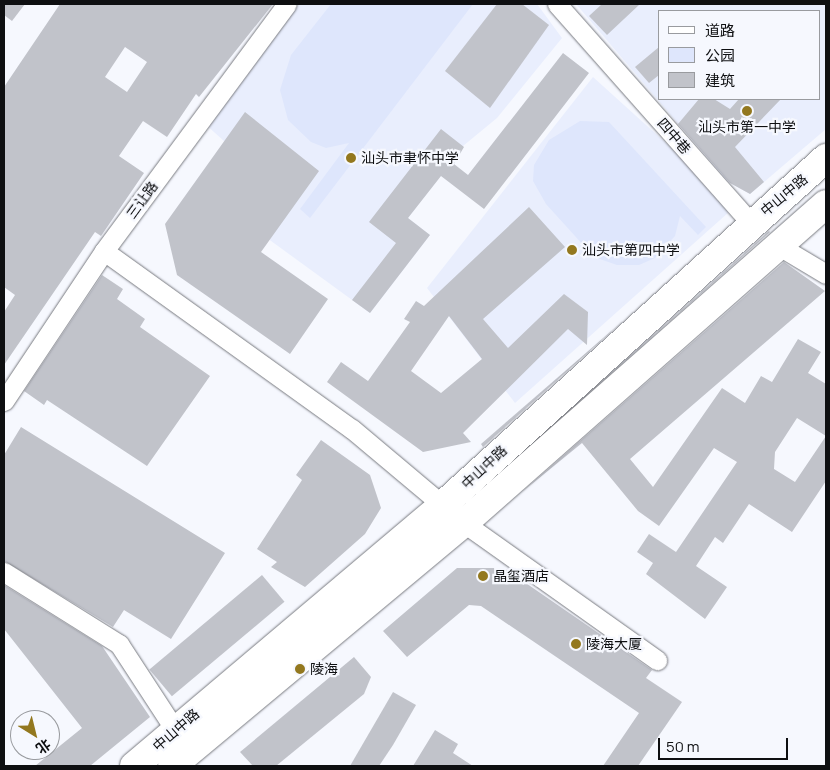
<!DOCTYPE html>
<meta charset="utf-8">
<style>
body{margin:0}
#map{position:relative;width:830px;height:770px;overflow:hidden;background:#f6f8fe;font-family:Manrope,"Noto Sans SC",sans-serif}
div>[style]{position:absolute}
.built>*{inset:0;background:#e9eefd}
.green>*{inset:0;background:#dee6fc}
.building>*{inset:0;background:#c1c3ca;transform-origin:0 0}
.roads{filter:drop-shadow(0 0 1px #787a80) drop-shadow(0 0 1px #787a80)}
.minor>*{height:19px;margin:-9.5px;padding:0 9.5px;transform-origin:9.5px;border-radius:9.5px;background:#fff}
.secondary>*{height:28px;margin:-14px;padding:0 14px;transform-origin:14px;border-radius:14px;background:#fff}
.dots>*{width:14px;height:14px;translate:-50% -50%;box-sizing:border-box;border:2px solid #f6f8fe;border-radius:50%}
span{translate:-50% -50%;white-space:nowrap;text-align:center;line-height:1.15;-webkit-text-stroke:4.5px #f6f8fe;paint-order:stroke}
.poi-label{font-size:14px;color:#0e0f11}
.left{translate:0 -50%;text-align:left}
.street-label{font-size:14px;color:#0e0f11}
.frame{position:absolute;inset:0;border:5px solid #0e0f11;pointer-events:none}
.legend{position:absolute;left:658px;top:10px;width:162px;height:90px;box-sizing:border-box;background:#f6f8fe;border:1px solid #999b9f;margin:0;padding:6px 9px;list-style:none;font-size:15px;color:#0e0f11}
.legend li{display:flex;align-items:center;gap:10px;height:25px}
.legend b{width:25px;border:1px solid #999b9f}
.north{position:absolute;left:10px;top:710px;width:50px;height:50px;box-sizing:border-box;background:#f6f8fe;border:1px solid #999b9f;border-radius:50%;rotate:144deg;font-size:14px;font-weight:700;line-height:20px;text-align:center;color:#0e0f11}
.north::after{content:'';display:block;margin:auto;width:18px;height:22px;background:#93781f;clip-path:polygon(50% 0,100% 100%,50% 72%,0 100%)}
.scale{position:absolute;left:658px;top:738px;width:130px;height:22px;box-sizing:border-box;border:2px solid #0e0f11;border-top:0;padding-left:6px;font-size:15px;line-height:18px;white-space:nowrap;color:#0e0f11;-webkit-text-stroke:4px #f6f8fe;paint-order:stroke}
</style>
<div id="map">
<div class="built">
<div style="clip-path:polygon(299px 4px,537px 4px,562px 38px,497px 118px,463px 146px,408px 218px,430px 235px,370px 313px,256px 230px,224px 141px,204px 123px)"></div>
<div style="clip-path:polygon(evenodd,576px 4px,826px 4px,826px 129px,750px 194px,727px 181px,576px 4px,659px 11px,819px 11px,819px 99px,659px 99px,659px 11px)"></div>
<div style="clip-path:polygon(593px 77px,698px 172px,729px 212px,515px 403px,427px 288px)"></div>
</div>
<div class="green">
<div style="clip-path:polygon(331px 4px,473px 4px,310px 218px,300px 209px,349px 143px,326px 148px,311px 142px,288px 120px,280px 90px,291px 55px)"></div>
<div style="clip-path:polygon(580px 121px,609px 122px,706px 227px,698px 235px,680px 216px,675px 236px,655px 258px,639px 265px,617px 265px,594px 257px,546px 204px,533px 181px,534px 165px,549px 140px)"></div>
</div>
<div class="building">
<div style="clip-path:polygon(4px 4px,25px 4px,12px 21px,4px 15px)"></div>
<div style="clip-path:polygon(evenodd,60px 4px,273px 4px,199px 97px,196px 94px,167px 137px,143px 121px,119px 156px,144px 173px,101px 236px,95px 232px,4px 365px,4px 312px,15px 295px,4px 287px,4px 87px,60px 4px,125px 47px,147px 62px,127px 92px,105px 77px,125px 47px)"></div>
<div style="clip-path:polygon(497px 4px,522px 4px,549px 25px,490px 108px,445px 71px)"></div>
<div style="clip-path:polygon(602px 4px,640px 4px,607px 35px,589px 16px)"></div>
<div style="clip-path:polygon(659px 47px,659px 75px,649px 83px,635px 67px)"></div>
<div style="clip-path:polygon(563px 53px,589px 73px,484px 209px,441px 176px,408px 218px,430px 235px,370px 313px,352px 300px,396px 243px,369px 222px,441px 129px,464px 147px,454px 164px,468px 175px)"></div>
<div style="clip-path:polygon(699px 99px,714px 99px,730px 109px,739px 99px,781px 99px,735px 147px,764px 182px,750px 194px,730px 183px,678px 124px)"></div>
<div style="clip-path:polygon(245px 112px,319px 171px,261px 252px,328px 299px,290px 354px,177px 275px,165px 224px)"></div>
<div style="clip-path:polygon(evenodd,529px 207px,565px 247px,483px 319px,508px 348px,564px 294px,588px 312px,587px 345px,568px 329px,463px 433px,471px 442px,423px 452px,327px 382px,341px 362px,368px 381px,410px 322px,404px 319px,416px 301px,424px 306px,529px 207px,449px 316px,482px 359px,441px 393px,411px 371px,449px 316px)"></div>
<div style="clip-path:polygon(769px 231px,770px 232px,661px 329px)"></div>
<div style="clip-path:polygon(evenodd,784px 262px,825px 291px,630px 459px,653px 487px,722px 388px,745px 403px,761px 376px,772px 382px,798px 339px,821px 352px,808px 373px,826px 384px,826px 481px,792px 532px,749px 504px,723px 543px,715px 537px,696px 566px,727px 587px,705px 619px,646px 574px,653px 563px,637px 552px,649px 534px,676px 552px,737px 462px,714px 448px,659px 526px,638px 511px,582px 443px,522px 492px,784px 262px,797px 418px,826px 436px,795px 482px,774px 469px,775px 452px,797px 418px)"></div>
<div style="clip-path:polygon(102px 275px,123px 289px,117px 299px,145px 319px,140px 327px,210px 376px,147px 466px,47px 400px,44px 405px,24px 391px)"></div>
<div style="clip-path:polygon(624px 320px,483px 447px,481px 444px)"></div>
<div style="clip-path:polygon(21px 427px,225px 553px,171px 639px,124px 610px,113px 627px,4px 561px,4px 455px)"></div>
<div style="clip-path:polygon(321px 440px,370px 475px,381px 508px,365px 534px,305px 587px,271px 567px,277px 562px,257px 549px,302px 480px,296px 475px)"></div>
<div style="clip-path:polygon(457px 568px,504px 568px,652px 670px,646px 678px,682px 702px,638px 766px,603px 766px,639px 713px,481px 606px,469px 605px,407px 657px,383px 631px)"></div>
<div style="left:262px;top:575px;width:35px;height:147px;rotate:50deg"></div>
<div style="clip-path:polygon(4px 585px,102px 646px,150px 717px,90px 766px,35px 766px,82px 728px,4px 629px)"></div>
<div style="clip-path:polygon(354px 657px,371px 677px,364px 694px,276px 766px,253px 766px,240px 752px)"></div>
<div style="clip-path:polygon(393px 692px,416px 705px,393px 745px,379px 766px,350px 766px)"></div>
<div style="clip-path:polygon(435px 730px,458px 744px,453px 753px,473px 766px,413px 766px)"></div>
</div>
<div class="roads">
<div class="minor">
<div style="left:557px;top:4px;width:293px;rotate:48.5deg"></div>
<div style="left:779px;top:246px;width:55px;rotate:30.8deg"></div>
<div style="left:104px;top:251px;width:305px;rotate:35.7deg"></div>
<div style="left:352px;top:429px;width:146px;rotate:40deg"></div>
<div style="left:464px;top:523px;width:237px;rotate:35.4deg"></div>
<div style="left:4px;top:401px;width:180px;rotate:-56.3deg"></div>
<div style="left:104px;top:251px;width:307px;rotate:-53.5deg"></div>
<div style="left:4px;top:572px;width:136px;rotate:32.1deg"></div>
<div style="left:119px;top:644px;width:103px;rotate:56.9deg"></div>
</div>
<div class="secondary">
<div style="left:134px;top:766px;width:404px;rotate:-40.2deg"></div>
<div style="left:443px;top:505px;width:517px;rotate:-42.18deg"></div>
<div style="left:172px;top:766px;width:380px;rotate:-39.8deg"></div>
<div style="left:464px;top:523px;width:482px;rotate:-41.4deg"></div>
</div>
</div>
<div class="dots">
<div style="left:747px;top:111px;background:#93781f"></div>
<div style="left:351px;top:158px;background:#93781f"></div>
<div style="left:572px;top:250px;background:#93781f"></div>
<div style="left:483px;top:576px;background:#93781f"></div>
<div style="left:576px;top:644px;background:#93781f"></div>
<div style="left:300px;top:669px;background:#93781f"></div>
</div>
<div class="poi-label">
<span style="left:747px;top:127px">汕头市第一中学</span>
<span class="left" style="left:361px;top:158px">汕头市聿怀中学</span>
<span class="left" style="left:582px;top:250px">汕头市第四中学</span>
<span class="left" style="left:493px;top:576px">晶玺酒店</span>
<span class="left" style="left:586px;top:644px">陵海大厦</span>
<span class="left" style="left:310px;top:669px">陵海</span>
</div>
<div class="street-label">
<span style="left:674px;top:136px;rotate:49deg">四中巷</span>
<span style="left:784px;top:195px;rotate:-40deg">中山中路</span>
<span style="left:142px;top:200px;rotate:-54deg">三让路</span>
<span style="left:484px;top:467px;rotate:-43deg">中山中路</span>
<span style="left:176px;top:730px;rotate:-41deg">中山中路</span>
</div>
<div class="frame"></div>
<ul class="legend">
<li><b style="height:6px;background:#fff"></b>道路</li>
<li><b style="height:14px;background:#dee6fc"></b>公园</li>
<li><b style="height:14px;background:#c1c3ca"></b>建筑</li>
</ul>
<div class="north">北</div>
<div class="scale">50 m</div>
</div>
